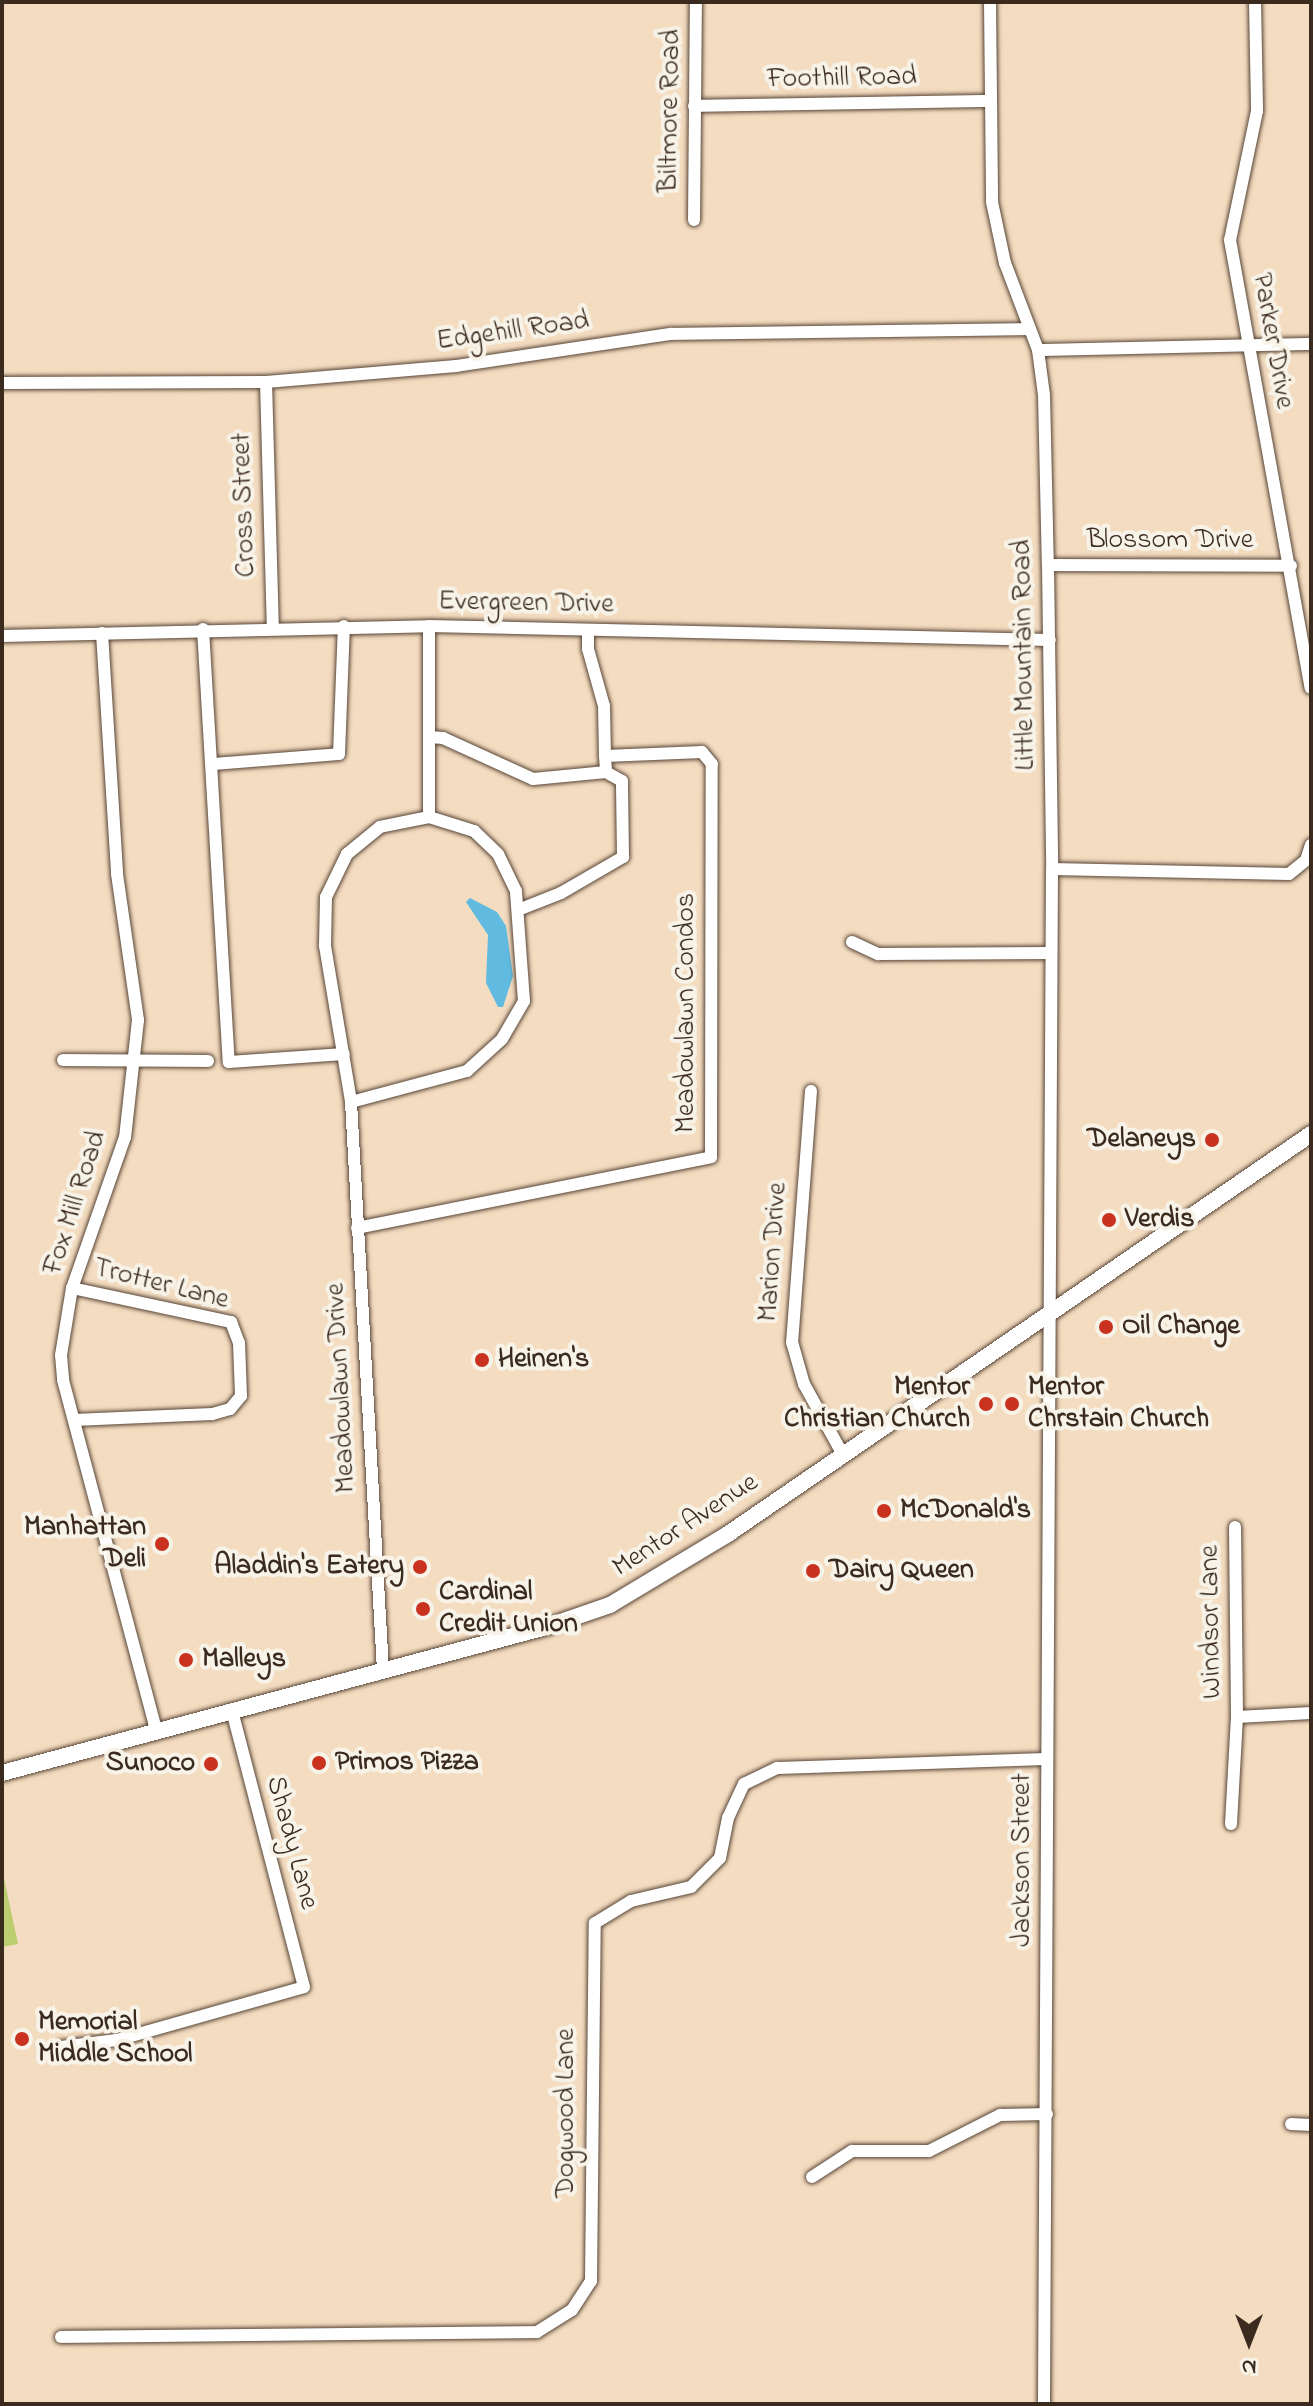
<!DOCTYPE html>
<style>
body{margin:0}
#map{position:relative;width:1313px;height:2406px;overflow:hidden;background:#f4dcc0;font-family:"Indie Flower",sans-serif}
div>[style]{position:absolute}
.green>*{inset:0;background:#bbcd70}
.water>*{inset:0;background:#61badf}
.roads{filter:drop-shadow(0 0 2px #574536) drop-shadow(0 0 2px #574536)}
.minor>*{height:12px;margin:-6px;padding:0 6px;transform-origin:6px;border-radius:6px;background:#fff}
.major>*{height:16px;margin:-8px;padding:0 8px;transform-origin:8px;border-radius:8px;background:#fff}
.dots>*{width:22px;height:22px;translate:-50% -50%;box-sizing:border-box;border:4px solid #f7f3e8;border-radius:50%}
span{translate:-50% -50%;white-space:nowrap;text-align:center;line-height:1.15;-webkit-text-stroke:8px #f7f3e8;paint-order:stroke}
.street-label{font-size:28px;color:#3b2a1e}
.poi-label{font-size:28px;color:#3b2a1e;font-weight:700}
.right{translate:-100% -50%;text-align:right}
.left{translate:0 -50%;text-align:left}
.frame{position:absolute;inset:0;border:4px solid #3b2a1e;pointer-events:none}
.north{position:absolute;left:1209px;top:2302px;width:80px;height:80px;-webkit-text-stroke:6px #f7f3e8;paint-order:stroke;rotate:180deg;font-size:22px;font-weight:700;line-height:32px;text-align:center;color:#3b2a1e}
.north::after{content:'';display:block;margin:auto;width:28px;height:36px;background:#3b2a1e;clip-path:polygon(50% 0,100% 100%,50% 72%,0 100%)}
</style>
<div id="map">
<div class="green">
<div style="clip-path:polygon(2px 1869px,18px 1944px,2px 1947px)"></div>
</div>
<div class="water">
<div style="clip-path:polygon(470px 898px,497px 912px,506px 926px,513px 976px,503px 1007px,498px 1007px,486px 983px,488px 935px,466px 902px)"></div>
</div>
<div class="roads">
<div class="minor">
<div style="left:990px;top:2px;width:200px;rotate:89.4deg"></div>
<div style="left:992px;top:202px;width:62px;rotate:78deg"></div>
<div style="left:1005px;top:263px;width:93px;rotate:69.2deg"></div>
<div style="left:1038px;top:350px;width:45px;rotate:82.4deg"></div>
<div style="left:1044px;top:395px;width:170px;rotate:88.7deg"></div>
<div style="left:1048px;top:565px;width:304px;rotate:89.2deg"></div>
<div style="left:1052px;top:869px;width:1535px;rotate:90.3deg"></div>
<div style="left:1255px;top:2px;width:109px;rotate:88.9deg"></div>
<div style="left:1257px;top:111px;width:132px;rotate:101.8deg"></div>
<div style="left:1230px;top:240px;width:455px;rotate:79.8deg"></div>
<div style="left:694px;top:106px;width:297px;rotate:-1deg"></div>
<div style="left:694px;top:220px;width:218px;rotate:-89.5deg"></div>
<div style="left:1038px;top:350px;width:273px;rotate:-1.3deg"></div>
<div style="left:266px;top:382px;width:244px;rotate:88.4deg"></div>
<div style="left:2px;top:383px;width:264px;rotate:-0.2deg"></div>
<div style="left:266px;top:382px;width:191px;rotate:-4.8deg"></div>
<div style="left:456px;top:366px;width:217px;rotate:-8.5deg"></div>
<div style="left:671px;top:334px;width:359px;rotate:-0.8deg"></div>
<div style="left:1048px;top:565px;width:243px;rotate:0.2deg"></div>
<div style="left:429px;top:626px;width:191px;rotate:90deg"></div>
<div style="left:203px;top:629px;width:434px;rotate:86.6deg"></div>
<div style="left:229px;top:1062px;width:115px;rotate:-4deg"></div>
<div style="left:588px;top:630px;width:19px;rotate:90deg"></div>
<div style="left:588px;top:649px;width:59px;rotate:74.3deg"></div>
<div style="left:604px;top:706px;width:50px;rotate:88.9deg"></div>
<div style="left:102px;top:633px;width:241px;rotate:86.4deg"></div>
<div style="left:117px;top:874px;width:148px;rotate:81.8deg"></div>
<div style="left:138px;top:1020px;width:118px;rotate:96.3deg"></div>
<div style="left:125px;top:1137px;width:160px;rotate:109.3deg"></div>
<div style="left:72px;top:1288px;width:68px;rotate:99.3deg"></div>
<div style="left:61px;top:1355px;width:25px;rotate:85deg"></div>
<div style="left:63px;top:1380px;width:361px;rotate:75.1deg"></div>
<div style="left:2px;top:636px;width:427px;rotate:-1.3deg"></div>
<div style="left:429px;top:626px;width:621px;rotate:1.29deg"></div>
<div style="left:213px;top:764px;width:126px;rotate:-4.5deg"></div>
<div style="left:339px;top:754px;width:128px;rotate:-87.8deg"></div>
<div style="left:1052px;top:869px;width:237px;rotate:1.2deg"></div>
<div style="left:1289px;top:874px;width:22px;rotate:-39deg"></div>
<div style="left:1306px;top:860px;width:16px;rotate:-72deg"></div>
<div style="left:518px;top:910px;width:46px;rotate:-21.6deg"></div>
<div style="left:561px;top:893px;width:72px;rotate:-30.1deg"></div>
<div style="left:623px;top:857px;width:76px;rotate:-90.8deg"></div>
<div style="left:622px;top:781px;width:18px;rotate:-151deg"></div>
<div style="left:852px;top:942px;width:29px;rotate:25deg"></div>
<div style="left:878px;top:954px;width:173px;rotate:-0.3deg"></div>
<div style="left:63px;top:1060px;width:145px;rotate:0.4deg"></div>
<div style="left:811px;top:1091px;width:252px;rotate:94.3deg"></div>
<div style="left:792px;top:1342px;width:44px;rotate:74.1deg"></div>
<div style="left:804px;top:1384px;width:79px;rotate:61.2deg"></div>
<div style="left:351px;top:1102px;width:120px;rotate:-15deg"></div>
<div style="left:467px;top:1071px;width:47px;rotate:-42.4deg"></div>
<div style="left:502px;top:1039px;width:44px;rotate:-59.9deg"></div>
<div style="left:524px;top:1001px;width:110px;rotate:-94.2deg"></div>
<div style="left:516px;top:891px;width:41px;rotate:-115.9deg"></div>
<div style="left:498px;top:854px;width:33px;rotate:-136deg"></div>
<div style="left:474px;top:831px;width:47px;rotate:-162.7deg"></div>
<div style="left:429px;top:817px;width:50px;rotate:168.5deg"></div>
<div style="left:380px;top:827px;width:43px;rotate:140.7deg"></div>
<div style="left:347px;top:854px;width:48px;rotate:116deg"></div>
<div style="left:326px;top:897px;width:49px;rotate:91.2deg"></div>
<div style="left:325px;top:946px;width:158px;rotate:80.5deg"></div>
<div style="left:351px;top:1102px;width:570px;rotate:86.78deg"></div>
<div style="left:357px;top:1228px;width:361px;rotate:-11.3deg"></div>
<div style="left:711px;top:1157px;width:393px;rotate:-89.9deg"></div>
<div style="left:712px;top:764px;width:16px;rotate:-130deg"></div>
<div style="left:702px;top:752px;width:97px;rotate:177.6deg"></div>
<div style="left:605px;top:756px;width:16px;rotate:86deg"></div>
<div style="left:606px;top:772px;width:73px;rotate:174.5deg"></div>
<div style="left:533px;top:779px;width:99px;rotate:-155.5deg"></div>
<div style="left:443px;top:738px;width:14px;rotate:-176deg"></div>
<div style="left:72px;top:1288px;width:163px;rotate:12.1deg"></div>
<div style="left:231px;top:1322px;width:22px;rotate:69deg"></div>
<div style="left:239px;top:1343px;width:53px;rotate:87.8deg"></div>
<div style="left:241px;top:1396px;width:17px;rotate:130deg"></div>
<div style="left:230px;top:1409px;width:19px;rotate:164deg"></div>
<div style="left:212px;top:1414px;width:138px;rotate:177.5deg"></div>
<div style="left:1237px;top:1717px;width:74px;rotate:-3.1deg"></div>
<div style="left:1231px;top:1824px;width:107px;rotate:-86.8deg"></div>
<div style="left:1237px;top:1717px;width:190px;rotate:-90.6deg"></div>
<div style="left:61px;top:2047px;width:56px;rotate:-7.1deg"></div>
<div style="left:117px;top:2040px;width:194px;rotate:-15.8deg"></div>
<div style="left:304px;top:1987px;width:285px;rotate:-104.6deg"></div>
<div style="left:1291px;top:2124px;width:20px;rotate:3deg"></div>
<div style="left:812px;top:2177px;width:48px;rotate:-33deg"></div>
<div style="left:852px;top:2151px;width:77px"></div>
<div style="left:929px;top:2151px;width:80px;rotate:-26.9deg"></div>
<div style="left:1000px;top:2115px;width:47px;rotate:-1.2deg"></div>
<div style="left:61px;top:2337px;width:476px;rotate:-0.6deg"></div>
<div style="left:537px;top:2332px;width:41px;rotate:-32.2deg"></div>
<div style="left:572px;top:2310px;width:35px;rotate:-57deg"></div>
<div style="left:591px;top:2281px;width:358px;rotate:-89.4deg"></div>
<div style="left:595px;top:1923px;width:42px;rotate:-31.4deg"></div>
<div style="left:631px;top:1901px;width:62px;rotate:-13.1deg"></div>
<div style="left:691px;top:1887px;width:41px;rotate:-45deg"></div>
<div style="left:720px;top:1858px;width:41px;rotate:-78.7deg"></div>
<div style="left:728px;top:1818px;width:38px;rotate:-65deg"></div>
<div style="left:744px;top:1784px;width:37px;rotate:-26deg"></div>
<div style="left:777px;top:1768px;width:270px;rotate:-1.9deg"></div>
</div>
<div class="major">
<div style="left:2px;top:1773px;width:563px;rotate:-15.02deg"></div>
<div style="left:546px;top:1627px;width:68px;rotate:-19deg"></div>
<div style="left:610px;top:1605px;width:138px;rotate:-31deg"></div>
<div style="left:728px;top:1534px;width:707px;rotate:-34.45deg"></div>
</div>
</div>
<div class="dots">
<div style="left:1212px;top:1140px;background:#c8321e"></div>
<div style="left:1109px;top:1220px;background:#c8321e"></div>
<div style="left:1106px;top:1327px;background:#c8321e"></div>
<div style="left:482px;top:1360px;background:#c8321e"></div>
<div style="left:986px;top:1404px;background:#c8321e"></div>
<div style="left:1012px;top:1404px;background:#c8321e"></div>
<div style="left:884px;top:1511px;background:#c8321e"></div>
<div style="left:162px;top:1544px;background:#c8321e"></div>
<div style="left:420px;top:1567px;background:#c8321e"></div>
<div style="left:813px;top:1571px;background:#c8321e"></div>
<div style="left:423px;top:1609px;background:#c8321e"></div>
<div style="left:186px;top:1660px;background:#c8321e"></div>
<div style="left:319px;top:1763px;background:#c8321e"></div>
<div style="left:211px;top:1764px;background:#c8321e"></div>
<div style="left:22px;top:2039px;background:#c8321e"></div>
</div>
<div class="street-label">
<span style="left:842px;top:79px;rotate:-1deg">Foothill Road</span>
<span style="left:671px;top:111px;rotate:-89deg">Biltmore Road</span>
<span style="left:513px;top:332px;rotate:-8deg">Edgehill Road</span>
<span style="left:1272px;top:341px;rotate:80deg">Parker Drive</span>
<span style="left:245px;top:505px;rotate:-92deg">Cross Street</span>
<span style="left:1170px;top:541px">Blossom Drive</span>
<span style="left:526px;top:604px;rotate:1deg">Evergreen Drive</span>
<span style="left:1025px;top:655px;rotate:-91deg">Little Mountain Road</span>
<span style="left:687px;top:1013px;rotate:-90deg">Meadowlawn Condos</span>
<span style="left:76px;top:1203px;rotate:-72deg">Fox Mill Road</span>
<span style="left:774px;top:1252px;rotate:-86deg">Marion Drive</span>
<span style="left:161px;top:1285px;rotate:14deg">Trotter Lane</span>
<span style="left:342px;top:1388px;rotate:-93deg">Meadowlawn Drive</span>
<span style="left:686px;top:1526px;rotate:-33deg">Mentor Avenue</span>
<span style="left:1212px;top:1622px;rotate:-91deg">Windsor Lane</span>
<span style="left:291px;top:1843px;rotate:75deg">Shady Lane</span>
<span style="left:1023px;top:1860px;rotate:-90deg">Jackson Street</span>
<span style="left:567px;top:2113px;rotate:-90deg">Dogwood Lane</span>
</div>
<div class="poi-label">
<span class="right" style="left:1196px;top:1140px">Delaneys</span>
<span class="left" style="left:1125px;top:1220px">Verdis</span>
<span class="left" style="left:1122px;top:1327px">Oil Change</span>
<span class="left" style="left:498px;top:1360px">Heinen's</span>
<span class="right" style="left:970px;top:1404px">Mentor<br>Christian Church</span>
<span class="left" style="left:1028px;top:1404px">Mentor<br>Chrstain Church</span>
<span class="left" style="left:900px;top:1511px">McDonald's</span>
<span class="right" style="left:146px;top:1544px">Manhattan<br>Deli</span>
<span class="right" style="left:404px;top:1567px">Aladdin's Eatery</span>
<span class="left" style="left:829px;top:1571px">Dairy Queen</span>
<span class="left" style="left:439px;top:1609px">Cardinal<br>Credit Union</span>
<span class="left" style="left:202px;top:1660px">Malleys</span>
<span class="left" style="left:335px;top:1763px">Primos Pizza</span>
<span class="right" style="left:195px;top:1764px">Sunoco</span>
<span class="left" style="left:38px;top:2039px">Memorial<br>Middle School</span>
</div>
<div class="frame"></div>
<div class="north">N</div>
</div>
